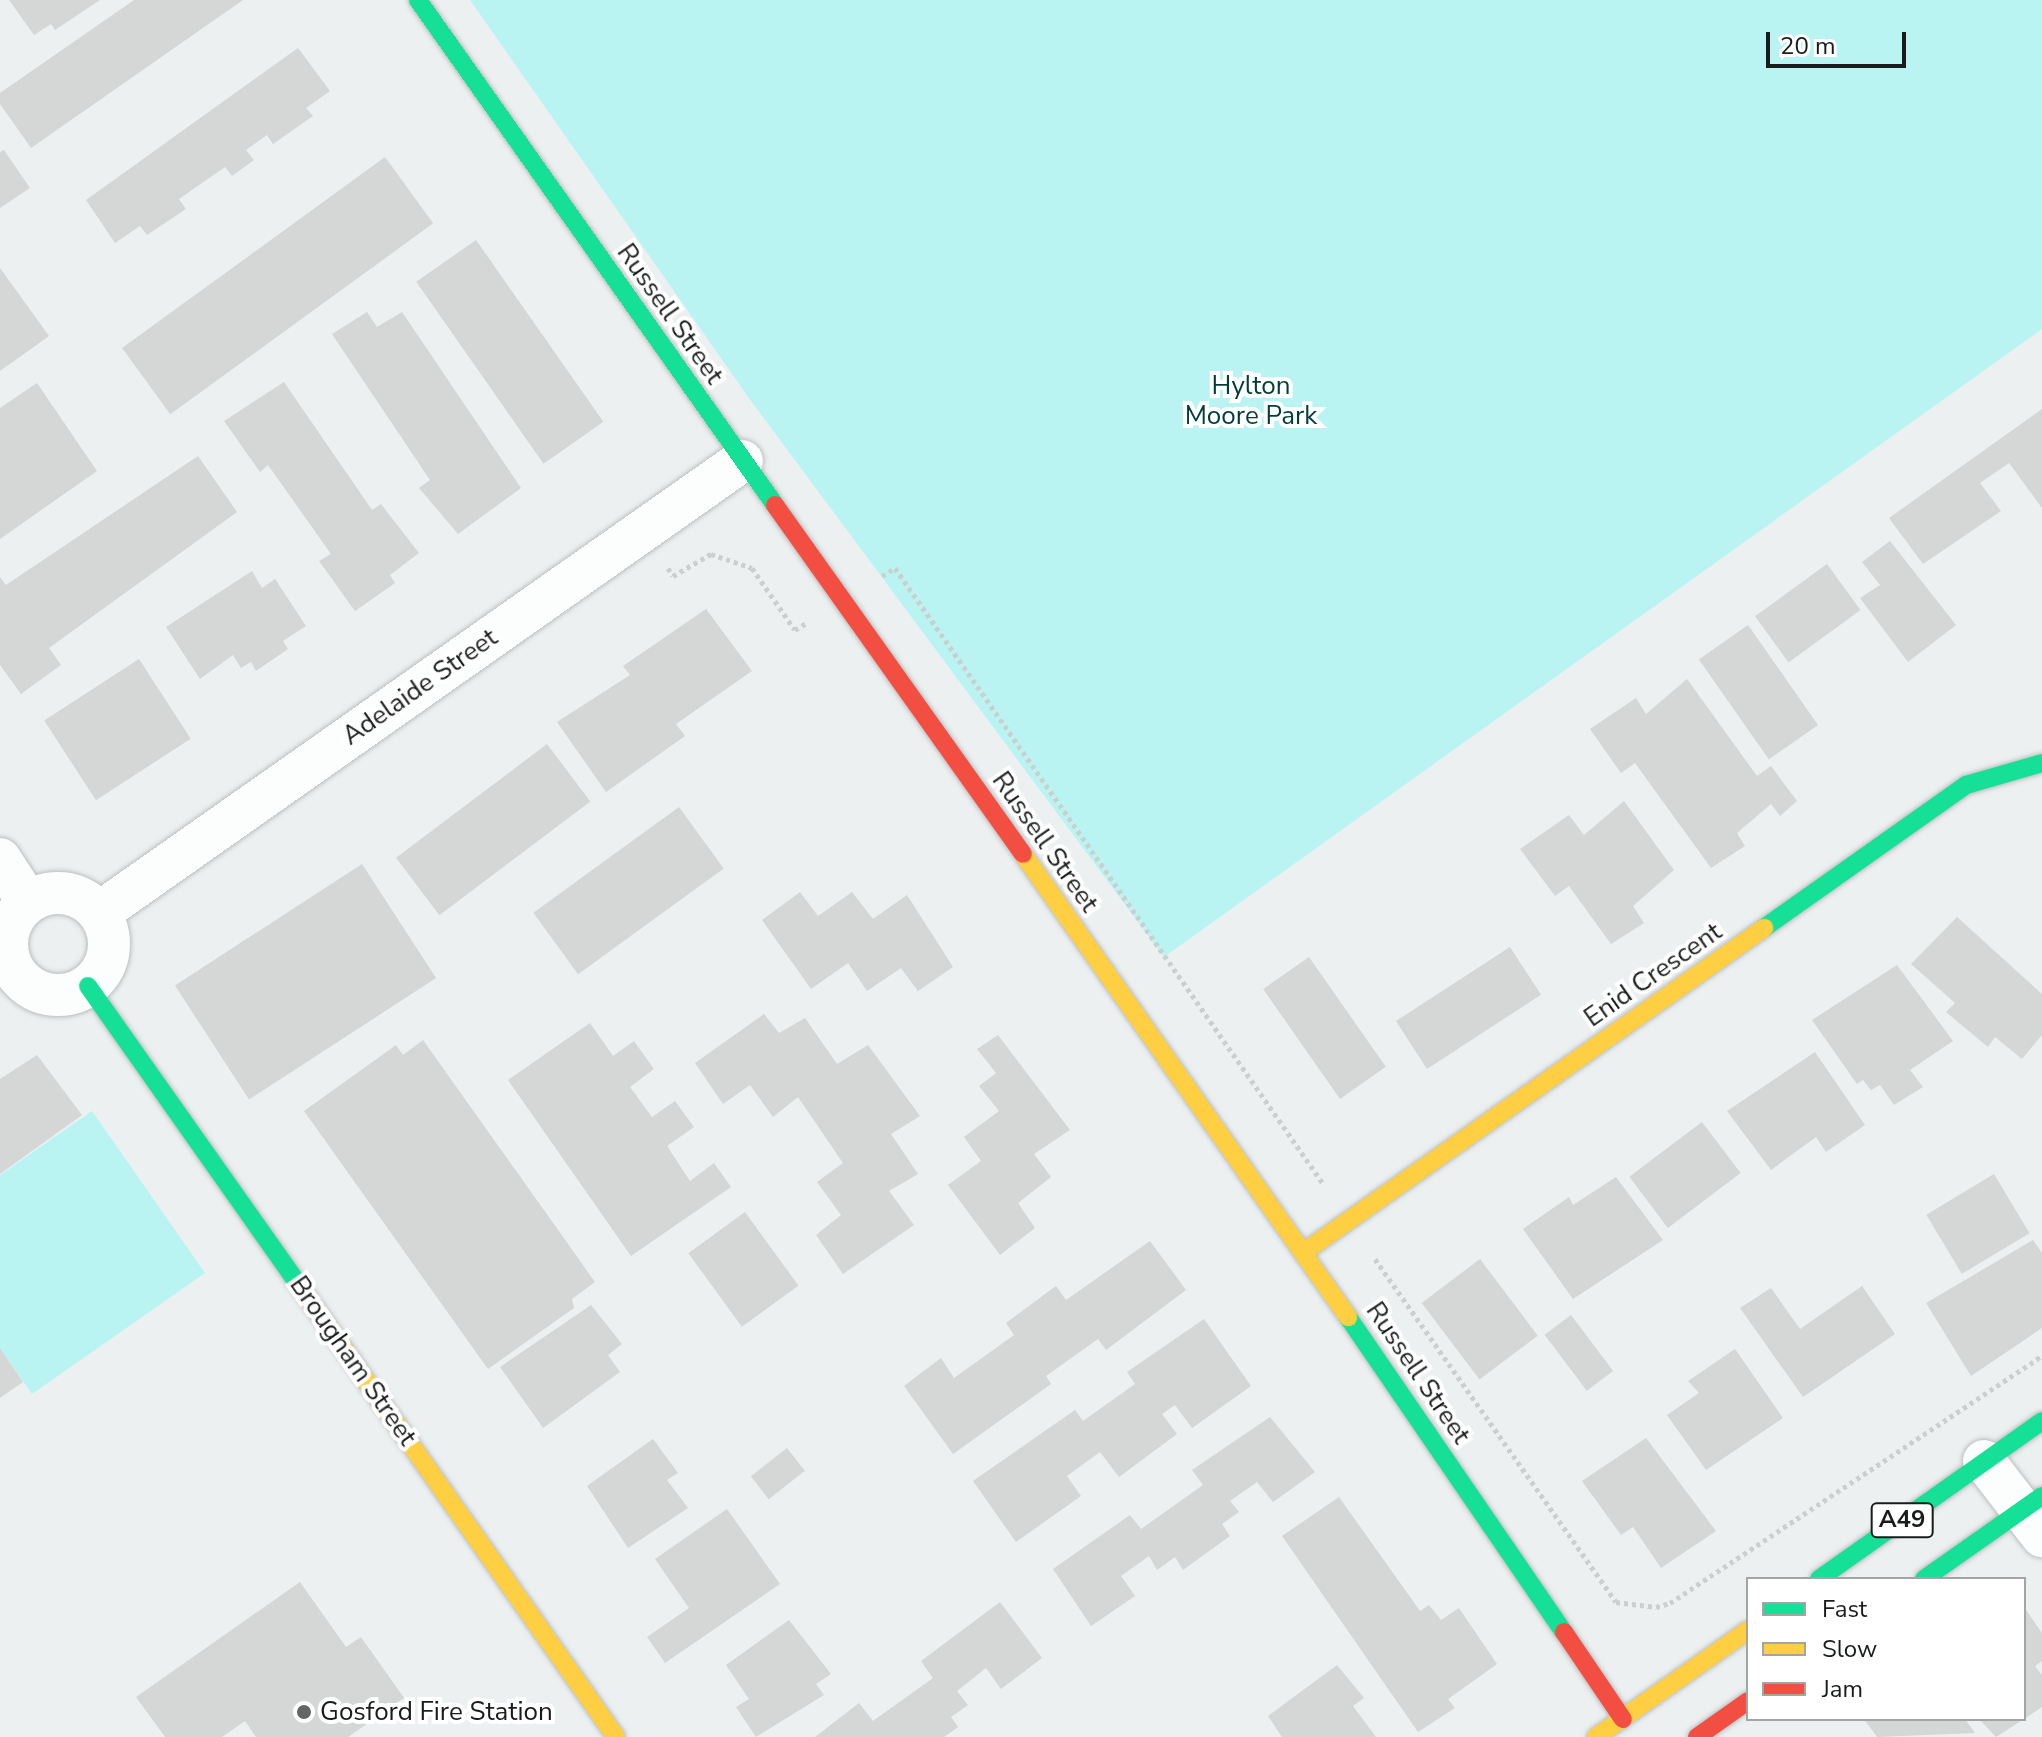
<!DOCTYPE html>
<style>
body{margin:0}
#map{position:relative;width:2042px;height:1737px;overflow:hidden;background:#ecf0f0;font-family:"Nunito Sans",sans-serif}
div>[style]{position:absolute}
.green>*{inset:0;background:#b9f4f3}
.building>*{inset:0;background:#d5d6d6;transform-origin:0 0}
.path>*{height:5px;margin-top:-2.5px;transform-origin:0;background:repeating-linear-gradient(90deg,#cdcece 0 4px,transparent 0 8px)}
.roads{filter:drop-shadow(0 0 2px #bdbfbf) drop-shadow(0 0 2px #bdbfbf)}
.street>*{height:42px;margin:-21px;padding:0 21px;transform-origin:21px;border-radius:21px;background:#fcfdfd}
.street>.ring{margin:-21px;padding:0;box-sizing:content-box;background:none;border:42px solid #fcfdfd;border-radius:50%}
.fast>*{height:18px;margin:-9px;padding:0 9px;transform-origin:9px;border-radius:9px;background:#16e098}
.slow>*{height:18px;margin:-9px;padding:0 9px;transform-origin:9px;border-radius:9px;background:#ffcf43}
.jam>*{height:18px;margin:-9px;padding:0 9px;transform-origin:9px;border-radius:9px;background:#f24e42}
.dots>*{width:22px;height:22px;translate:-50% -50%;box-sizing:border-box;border:4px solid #fff;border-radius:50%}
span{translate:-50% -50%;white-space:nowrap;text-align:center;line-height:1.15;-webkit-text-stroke:8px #fff;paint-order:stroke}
.shield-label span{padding:2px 6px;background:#fff;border:2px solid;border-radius:6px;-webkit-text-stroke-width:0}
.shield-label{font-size:24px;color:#191c1b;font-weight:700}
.street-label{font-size:26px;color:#191c1b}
.park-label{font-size:26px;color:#023c3b}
.poi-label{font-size:26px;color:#191c1b}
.left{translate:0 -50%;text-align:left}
.legend{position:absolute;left:1746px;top:1577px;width:280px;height:144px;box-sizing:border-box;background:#fff;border:2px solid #a3a4a4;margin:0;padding:10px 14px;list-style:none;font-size:24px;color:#191c1b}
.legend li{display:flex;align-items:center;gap:16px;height:40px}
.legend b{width:40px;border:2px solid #a3a4a4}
.scale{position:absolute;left:1766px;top:32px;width:140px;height:36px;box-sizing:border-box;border:4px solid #191c1b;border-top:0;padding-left:10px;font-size:24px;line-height:28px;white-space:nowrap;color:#191c1b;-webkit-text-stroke:6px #fff;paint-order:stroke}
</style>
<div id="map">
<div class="green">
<div style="clip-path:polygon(470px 0,2042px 0,2042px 329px,1164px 957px,751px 401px)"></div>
<div style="clip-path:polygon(92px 1111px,205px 1273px,32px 1394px,0 1348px,0 1175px)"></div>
</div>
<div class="building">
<div style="clip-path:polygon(9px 0,100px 0,55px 30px,51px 24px,34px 35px)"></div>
<div style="clip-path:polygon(134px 0,243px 0,31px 148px,0 104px,0 93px)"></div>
<div style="clip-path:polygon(298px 48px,330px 91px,306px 108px,313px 116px,273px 144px,267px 135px,246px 150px,254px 160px,232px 176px,225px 167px,179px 199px,186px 209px,147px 235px,140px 226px,115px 243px,86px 200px)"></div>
<div style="clip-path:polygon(4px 150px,30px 188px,0 208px,0 152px)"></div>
<div style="left:385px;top:157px;width:82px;height:325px;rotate:54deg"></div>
<div style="left:476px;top:240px;width:222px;height:73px;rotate:55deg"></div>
<div style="clip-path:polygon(0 268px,49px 336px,0 371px)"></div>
<div style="clip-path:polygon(367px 312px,377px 327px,402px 312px,521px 488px,458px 534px,419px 488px,430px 480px,332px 334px)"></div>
<div style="clip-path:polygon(284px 382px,372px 510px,381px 504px,419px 553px,390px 575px,395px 583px,355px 611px,319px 561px,331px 554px,268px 465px,260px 472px,224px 421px)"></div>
<div style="clip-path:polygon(37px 383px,97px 471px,0 539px,0 408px)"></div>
<div style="clip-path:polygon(2042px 409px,2042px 508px,2009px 463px,1980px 483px,2001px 511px,1923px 564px,1889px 518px)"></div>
<div style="clip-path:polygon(198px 456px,237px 512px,49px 648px,61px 665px,21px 694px,0 665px,0 577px,6px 585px)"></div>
<div style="clip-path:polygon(1890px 541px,1956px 625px,1908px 662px,1860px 598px,1880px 585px,1862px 562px)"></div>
<div style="left:1827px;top:564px;width:57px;height:89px;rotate:54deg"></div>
<div style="clip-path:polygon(252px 571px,262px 588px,275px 579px,306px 626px,283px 641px,288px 649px,256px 671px,251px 662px,241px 668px,233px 655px,200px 679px,166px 627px)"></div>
<div style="clip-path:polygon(706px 609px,752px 671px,676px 724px,685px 736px,606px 792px,557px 722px,630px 675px,623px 666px)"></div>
<div style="left:1748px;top:625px;width:122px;height:60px;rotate:55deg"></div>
<div style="left:139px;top:659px;width:95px;height:113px;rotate:57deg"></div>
<div style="clip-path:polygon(1687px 679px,1757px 776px,1771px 766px,1797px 801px,1780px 816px,1771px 804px,1737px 833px,1745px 846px,1711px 868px,1635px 763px,1621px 773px,1590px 729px,1636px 698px,1646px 714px)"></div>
<div style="left:547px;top:744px;width:72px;height:189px;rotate:53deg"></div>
<div style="clip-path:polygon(1624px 801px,1674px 870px,1633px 906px,1644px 923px,1611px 944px,1569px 886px,1555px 896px,1520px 849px,1569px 815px,1584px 835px)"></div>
<div style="left:679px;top:807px;width:76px;height:180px;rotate:54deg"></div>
<div style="left:362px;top:864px;width:136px;height:223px;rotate:57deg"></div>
<div style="clip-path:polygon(800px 892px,818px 916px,852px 892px,873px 919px,907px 895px,953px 967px,918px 991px,901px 968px,867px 991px,848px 963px,811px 989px,762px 920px)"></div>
<div style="clip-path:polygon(1957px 917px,2042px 994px,2042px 1035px,2022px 1059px,1995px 1037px,1988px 1047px,1946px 1012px,1955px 1003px,1911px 964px)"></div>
<div style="left:1510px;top:947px;width:57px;height:136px;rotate:57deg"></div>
<div style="left:1309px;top:957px;width:134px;height:56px;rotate:55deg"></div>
<div style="clip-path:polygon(1897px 965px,1953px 1041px,1910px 1070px,1923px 1087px,1894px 1105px,1880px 1085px,1871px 1090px,1863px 1080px,1857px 1084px,1812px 1020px)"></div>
<div style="clip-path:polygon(764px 1014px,779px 1033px,805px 1018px,837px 1064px,868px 1045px,920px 1116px,891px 1134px,918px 1174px,889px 1191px,914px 1225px,843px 1274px,816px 1235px,841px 1215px,817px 1182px,843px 1163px,798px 1097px,773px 1117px,750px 1085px,723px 1104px,695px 1063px)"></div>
<div style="clip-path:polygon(590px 1023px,613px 1056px,634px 1041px,654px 1069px,630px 1087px,652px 1117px,675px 1101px,694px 1127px,667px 1146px,690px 1181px,714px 1163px,731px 1187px,631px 1256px,508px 1080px)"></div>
<div style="clip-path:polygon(998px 1035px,1070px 1130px,1034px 1154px,1051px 1177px,1018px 1203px,1035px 1228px,1000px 1255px,948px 1185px,981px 1161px,964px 1137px,999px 1111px,979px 1086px,996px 1073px,977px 1049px)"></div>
<div style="clip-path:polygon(423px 1040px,595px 1282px,572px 1299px,574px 1308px,488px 1369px,304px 1111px,396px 1045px,403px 1055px)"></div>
<div style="clip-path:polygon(1815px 1052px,1865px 1125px,1826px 1152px,1816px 1137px,1771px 1170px,1727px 1111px)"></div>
<div style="clip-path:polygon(37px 1055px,82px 1115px,0 1174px,0 1079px)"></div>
<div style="left:1702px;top:1122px;width:64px;height:91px;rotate:53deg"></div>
<div style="left:1994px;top:1174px;width:69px;height:79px;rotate:59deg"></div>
<div style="clip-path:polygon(1616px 1177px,1663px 1240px,1573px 1299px,1523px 1229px,1569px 1197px,1573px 1205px)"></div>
<div style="left:745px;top:1212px;width:91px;height:70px;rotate:54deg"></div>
<div style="clip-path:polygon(2033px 1240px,2042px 1253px,2042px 1328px,1971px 1376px,1926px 1303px)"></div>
<div style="clip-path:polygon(1150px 1241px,1186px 1290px,1106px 1350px,1098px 1339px,1046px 1376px,1051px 1384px,953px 1454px,904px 1386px,941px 1358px,954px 1378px,1014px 1335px,1006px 1323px,1056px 1286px,1066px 1300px)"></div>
<div style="left:1480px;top:1259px;width:96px;height:73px;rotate:53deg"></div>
<div style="clip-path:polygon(1862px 1286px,1895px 1334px,1803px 1397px,1740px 1308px,1771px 1288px,1800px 1329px)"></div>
<div style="clip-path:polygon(591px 1305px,622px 1344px,608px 1355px,620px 1372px,543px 1428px,500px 1367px)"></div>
<div style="left:1571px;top:1315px;width:70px;height:33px;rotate:53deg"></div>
<div style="clip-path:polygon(1204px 1319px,1251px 1386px,1192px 1428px,1175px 1405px,1162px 1414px,1177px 1434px,1119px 1477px,1100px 1452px,1067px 1476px,1081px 1496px,1016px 1542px,973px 1481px,1075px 1410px,1083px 1421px,1135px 1384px,1127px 1372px)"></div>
<div style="clip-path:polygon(0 1348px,23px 1382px,0 1398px)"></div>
<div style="clip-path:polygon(1735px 1349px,1783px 1418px,1706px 1470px,1667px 1415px,1699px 1393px,1688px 1381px)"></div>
<div style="clip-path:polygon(1270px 1417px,1315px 1472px,1273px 1502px,1257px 1482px,1230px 1501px,1239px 1512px,1222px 1524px,1230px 1536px,1183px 1570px,1175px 1557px,1157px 1570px,1149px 1556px,1121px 1576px,1135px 1596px,1091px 1626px,1053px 1569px,1130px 1515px,1141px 1529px,1203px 1485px,1192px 1470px)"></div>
<div style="clip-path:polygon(1646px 1438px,1716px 1531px,1661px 1568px,1633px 1527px,1621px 1535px,1582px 1481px)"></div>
<div style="clip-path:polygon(653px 1439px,678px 1473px,667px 1480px,688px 1508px,628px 1548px,587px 1486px)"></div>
<div style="left:787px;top:1448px;width:29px;height:46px;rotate:52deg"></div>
<div style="clip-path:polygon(1339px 1497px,1420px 1611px,1429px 1605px,1441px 1620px,1459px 1608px,1497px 1664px,1448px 1699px,1455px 1708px,1418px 1732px,1282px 1536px)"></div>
<div style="clip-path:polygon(727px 1509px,780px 1584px,665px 1663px,647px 1637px,689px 1608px,655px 1559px)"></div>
<div style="clip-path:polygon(300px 1582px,346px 1647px,361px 1637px,404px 1698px,348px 1737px,256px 1737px,245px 1721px,222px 1737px,165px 1737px,136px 1697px)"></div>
<div style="clip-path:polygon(1000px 1602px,1042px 1658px,1001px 1689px,986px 1668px,957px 1691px,968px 1705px,951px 1717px,958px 1727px,944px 1737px,815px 1737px,859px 1703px,873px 1721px,933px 1678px,921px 1661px)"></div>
<div style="clip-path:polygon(2024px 1607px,2042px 1633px,2042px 1661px,2035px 1666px,2042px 1675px,2042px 1707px,2024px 1719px)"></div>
<div style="clip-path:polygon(789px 1620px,831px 1674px,816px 1684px,824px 1695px,756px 1737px,736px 1707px,749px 1699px,726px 1665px)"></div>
<div style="clip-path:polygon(1337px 1665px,1364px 1698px,1353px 1706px,1376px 1737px,1282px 1737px,1268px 1716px)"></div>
<div style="clip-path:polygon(1864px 1719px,1965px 1719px,1975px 1733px,1877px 1737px)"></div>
<div style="clip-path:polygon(1979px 1719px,2024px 1719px,1996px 1737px)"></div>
</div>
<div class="path">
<div style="left:668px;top:568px;width:9px;rotate:58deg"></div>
<div style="left:673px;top:576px;width:44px;rotate:-30.1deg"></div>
<div style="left:711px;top:554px;width:43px;rotate:18.9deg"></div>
<div style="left:752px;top:568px;width:75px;rotate:55.3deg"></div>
<div style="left:795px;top:630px;width:13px;rotate:-32deg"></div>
<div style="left:882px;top:576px;width:15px;rotate:-32deg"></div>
<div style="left:895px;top:568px;width:751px;rotate:55.19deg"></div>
<div style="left:1375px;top:1259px;width:419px;rotate:54.9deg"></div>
<div style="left:1616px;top:1602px;width:40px;rotate:7.1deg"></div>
<div style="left:1656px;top:1607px;width:15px;rotate:-16deg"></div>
<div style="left:1670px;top:1603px;width:447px;rotate:-33.6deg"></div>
</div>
<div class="roads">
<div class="street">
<div style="left:0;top:859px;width:51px;rotate:56.9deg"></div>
<div class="ring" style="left:7px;top:893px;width:60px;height:60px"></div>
<div style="left:99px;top:913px;width:786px;rotate:-35.11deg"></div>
<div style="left:1984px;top:1461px;width:95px;rotate:52.3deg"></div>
</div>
<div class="fast">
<div style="left:418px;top:0;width:618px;rotate:54.74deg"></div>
<div style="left:1764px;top:928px;width:247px;rotate:-35.3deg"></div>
<div style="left:1966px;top:785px;width:79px;rotate:-16.1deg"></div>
<div style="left:88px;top:986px;width:370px;rotate:54.8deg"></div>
<div style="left:1348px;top:1317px;width:382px;rotate:55.6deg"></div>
<div style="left:1819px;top:1579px;width:273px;rotate:-35.3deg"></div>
<div style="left:1924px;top:1579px;width:144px;rotate:-35.1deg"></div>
</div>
<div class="slow">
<div style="left:1023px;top:854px;width:566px;rotate:54.93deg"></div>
<div style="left:1304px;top:1252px;width:563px;rotate:-35.16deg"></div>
<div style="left:301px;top:1288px;width:548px;rotate:54.95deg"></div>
<div style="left:1596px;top:1737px;width:186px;rotate:-35.1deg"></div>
</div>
<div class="jam">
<div style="left:775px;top:505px;width:428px;rotate:54.6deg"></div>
<div style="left:1564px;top:1632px;width:105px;rotate:55.9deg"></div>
<div style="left:1697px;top:1737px;width:62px;rotate:-35.2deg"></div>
</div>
</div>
<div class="dots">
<div style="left:304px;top:1712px;background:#636666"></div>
</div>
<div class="shield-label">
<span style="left:1902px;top:1520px">A49</span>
</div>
<div class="street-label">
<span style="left:670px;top:314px;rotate:55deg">Russell Street</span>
<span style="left:420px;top:687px;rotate:-35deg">Adelaide Street</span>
<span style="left:1045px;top:842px;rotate:55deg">Russell Street</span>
<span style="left:1653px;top:975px;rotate:-35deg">Enid Crescent</span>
<span style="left:353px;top:1361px;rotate:55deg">Brougham Street</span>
<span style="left:1418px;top:1373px;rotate:56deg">Russell Street</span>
</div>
<div class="park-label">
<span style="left:1251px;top:401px">Hylton<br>Moore Park</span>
</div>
<div class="poi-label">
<span class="left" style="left:320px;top:1712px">Gosford Fire Station</span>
</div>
<ul class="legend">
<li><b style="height:10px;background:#16e098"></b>Fast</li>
<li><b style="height:10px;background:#ffcf43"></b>Slow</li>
<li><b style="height:10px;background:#f24e42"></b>Jam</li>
</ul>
<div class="scale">20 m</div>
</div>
